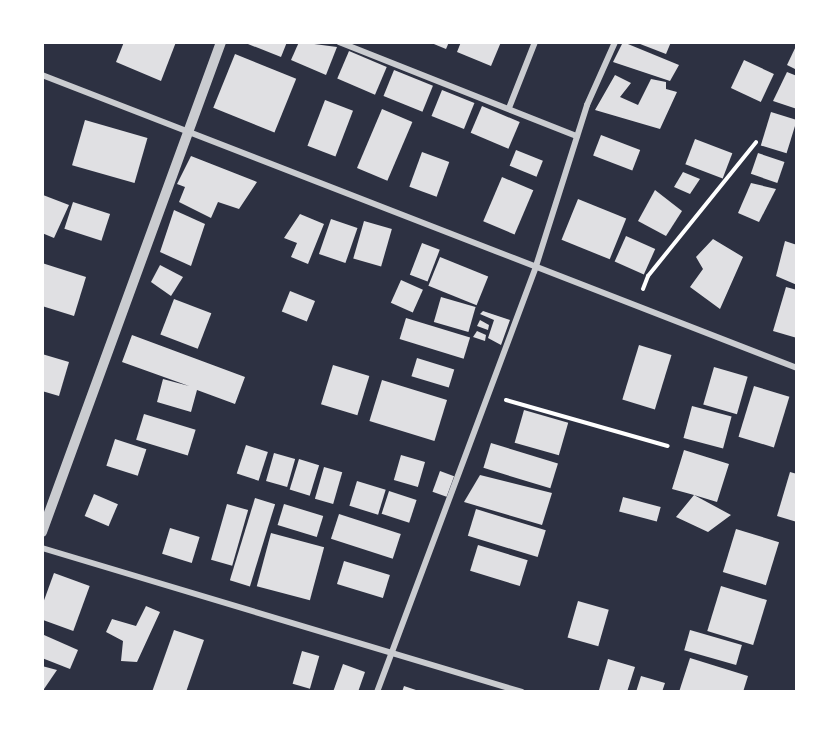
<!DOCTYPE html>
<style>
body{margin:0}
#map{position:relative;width:839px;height:734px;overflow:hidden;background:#2d3142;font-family:Ubuntu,sans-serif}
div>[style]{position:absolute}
.building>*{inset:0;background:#e0e0e3;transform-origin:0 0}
.path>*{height:4px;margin:-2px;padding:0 2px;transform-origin:2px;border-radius:2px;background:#fff}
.minor>*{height:6px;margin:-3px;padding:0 3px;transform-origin:3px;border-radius:3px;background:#caccd0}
.tertiary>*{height:10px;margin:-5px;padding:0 5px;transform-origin:5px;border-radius:5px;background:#caccd0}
span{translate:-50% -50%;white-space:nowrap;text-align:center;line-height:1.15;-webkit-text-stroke:4.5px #fff;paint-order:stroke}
.frame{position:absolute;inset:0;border:44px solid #fff;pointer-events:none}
</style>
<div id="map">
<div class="building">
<div style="clip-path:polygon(124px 42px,176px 42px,161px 81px,116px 62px)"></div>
<div style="clip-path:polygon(243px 42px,287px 42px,281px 57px)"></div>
<div style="clip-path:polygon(299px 42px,337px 47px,326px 75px,291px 60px)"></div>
<div style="clip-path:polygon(429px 42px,449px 42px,446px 49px)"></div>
<div style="clip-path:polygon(461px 42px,501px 42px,491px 66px,457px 52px)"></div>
<div style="clip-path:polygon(623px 42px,679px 65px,670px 81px,613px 62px)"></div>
<div style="clip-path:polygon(635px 42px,671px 42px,666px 54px)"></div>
<div style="clip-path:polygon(797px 44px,797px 70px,787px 65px)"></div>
<div style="left:349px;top:51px;width:41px;height:30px;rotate:23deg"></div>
<div style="left:235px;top:54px;width:66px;height:58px;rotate:22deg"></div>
<div style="left:744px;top:60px;width:33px;height:31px;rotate:25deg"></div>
<div style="left:394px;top:70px;width:42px;height:28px;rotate:22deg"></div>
<div style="clip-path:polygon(787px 72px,797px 76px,797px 109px,773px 101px)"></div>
<div style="clip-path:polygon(615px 75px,631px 83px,620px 97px,638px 105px,651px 79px,666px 82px,666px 89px,677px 92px,660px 129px,595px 110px)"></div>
<div style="left:442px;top:90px;width:35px;height:28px;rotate:22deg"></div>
<div style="left:325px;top:100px;width:30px;height:49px;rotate:21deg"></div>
<div style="left:482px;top:106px;width:41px;height:29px;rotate:23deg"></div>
<div style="left:382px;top:109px;width:33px;height:64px;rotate:23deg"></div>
<div style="left:771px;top:112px;width:27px;height:35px;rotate:17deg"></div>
<div style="left:85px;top:120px;width:65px;height:47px;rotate:16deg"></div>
<div style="left:601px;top:135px;width:42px;height:22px;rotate:21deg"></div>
<div style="left:695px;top:139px;width:40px;height:27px;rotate:21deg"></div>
<div style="left:516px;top:150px;width:29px;height:17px;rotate:22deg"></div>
<div style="left:422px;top:152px;width:29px;height:37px;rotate:20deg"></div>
<div style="left:758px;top:153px;width:28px;height:22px;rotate:19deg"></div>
<div style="clip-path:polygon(191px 156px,257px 182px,239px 209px,218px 202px,211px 218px,179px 202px,185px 187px,177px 184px)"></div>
<div style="clip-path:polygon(683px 172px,700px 179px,690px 194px,674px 187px)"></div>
<div style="left:502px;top:177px;width:34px;height:48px;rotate:23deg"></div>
<div style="clip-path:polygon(751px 183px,776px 189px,759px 222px,738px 213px)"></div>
<div style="clip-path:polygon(655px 190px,682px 211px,666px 236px,638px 221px)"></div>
<div style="clip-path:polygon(43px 195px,69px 205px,54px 238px,42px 233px)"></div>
<div style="left:578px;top:199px;width:52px;height:44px;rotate:22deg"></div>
<div style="left:73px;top:202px;width:39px;height:28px;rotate:18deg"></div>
<div style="clip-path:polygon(174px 210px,205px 224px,191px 266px,160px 252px)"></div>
<div style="clip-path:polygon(300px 214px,324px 224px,308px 264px,291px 257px,297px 243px,284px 238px)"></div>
<div style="left:331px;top:219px;width:28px;height:37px;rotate:19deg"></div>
<div style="left:364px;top:221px;width:29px;height:39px;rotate:16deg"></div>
<div style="left:626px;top:236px;width:32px;height:28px;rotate:24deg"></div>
<div style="clip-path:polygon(713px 239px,743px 257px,720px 309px,690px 287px,703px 269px,696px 257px)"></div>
<div style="clip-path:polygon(785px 241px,797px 245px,797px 285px,776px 276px)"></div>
<div style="left:422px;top:243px;width:19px;height:34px;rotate:21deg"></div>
<div style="left:440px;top:257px;width:52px;height:31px;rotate:22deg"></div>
<div style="clip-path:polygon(42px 263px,86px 277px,74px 316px,42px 306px)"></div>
<div style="clip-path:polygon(160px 265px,183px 277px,171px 296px,151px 282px)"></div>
<div style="left:401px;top:280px;width:24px;height:25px;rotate:24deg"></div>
<div style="clip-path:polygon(786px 287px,797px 290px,797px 338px,773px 331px)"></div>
<div style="left:290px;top:291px;width:27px;height:22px;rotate:22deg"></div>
<div style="left:441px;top:297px;width:36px;height:26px;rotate:16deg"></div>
<div style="left:174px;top:299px;width:40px;height:38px;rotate:21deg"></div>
<div style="clip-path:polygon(483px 311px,510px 320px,501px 345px,488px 338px,494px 320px,480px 314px)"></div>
<div style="left:406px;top:318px;width:67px;height:22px;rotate:17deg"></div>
<div style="clip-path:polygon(480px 320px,489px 325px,488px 330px,477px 326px)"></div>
<div style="clip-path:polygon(477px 331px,486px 335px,485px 341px,473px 337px)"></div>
<div style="clip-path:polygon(132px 335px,245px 377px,235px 404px,197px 390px,191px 412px,157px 402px,163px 379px,189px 386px,122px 362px)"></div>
<div style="left:639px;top:345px;width:34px;height:57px;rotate:17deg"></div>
<div style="clip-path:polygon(42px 354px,69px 362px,59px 396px,42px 391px)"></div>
<div style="left:417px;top:358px;width:39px;height:19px;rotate:17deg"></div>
<div style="left:333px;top:365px;width:38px;height:41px;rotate:17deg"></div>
<div style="left:714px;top:367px;width:35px;height:39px;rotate:16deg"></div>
<div style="left:382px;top:380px;width:68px;height:43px;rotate:17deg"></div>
<div style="left:754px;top:386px;width:37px;height:53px;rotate:17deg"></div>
<div style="left:692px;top:406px;width:41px;height:33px;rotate:15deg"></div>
<div style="left:524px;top:410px;width:46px;height:34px;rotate:16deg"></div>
<div style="left:144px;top:414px;width:54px;height:27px;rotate:17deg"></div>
<div style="left:115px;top:439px;width:33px;height:28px;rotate:18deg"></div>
<div style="left:491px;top:443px;width:70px;height:26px;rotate:17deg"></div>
<div style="left:246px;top:445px;width:23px;height:30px;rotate:18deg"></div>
<div style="clip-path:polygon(684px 450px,729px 464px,717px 502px,694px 495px,731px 515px,708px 532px,676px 517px,694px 495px,672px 489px)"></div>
<div style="left:274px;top:453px;width:22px;height:29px;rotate:16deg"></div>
<div style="left:401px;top:455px;width:25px;height:26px;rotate:16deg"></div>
<div style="left:299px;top:459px;width:21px;height:32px;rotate:17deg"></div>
<div style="left:324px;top:467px;width:19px;height:33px;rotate:16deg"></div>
<div style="left:440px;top:471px;width:15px;height:22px;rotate:20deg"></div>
<div style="clip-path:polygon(790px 472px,797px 474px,797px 522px,777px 516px)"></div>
<div style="clip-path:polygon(480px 475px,552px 493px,542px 525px,464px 502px)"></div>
<div style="left:357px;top:481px;width:30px;height:26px;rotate:17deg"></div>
<div style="left:389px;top:491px;width:29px;height:24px;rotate:18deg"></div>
<div style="left:94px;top:494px;width:26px;height:24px;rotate:23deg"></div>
<div style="left:623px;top:497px;width:39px;height:15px;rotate:15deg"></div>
<div style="left:255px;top:498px;width:21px;height:86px;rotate:17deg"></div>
<div style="left:227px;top:504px;width:22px;height:58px;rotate:16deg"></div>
<div style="left:284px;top:504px;width:41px;height:22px;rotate:17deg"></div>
<div style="left:476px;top:509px;width:73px;height:28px;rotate:17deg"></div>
<div style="left:339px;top:514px;width:65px;height:26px;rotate:18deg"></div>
<div style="left:170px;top:528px;width:31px;height:27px;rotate:17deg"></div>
<div style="left:736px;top:529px;width:45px;height:45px;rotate:17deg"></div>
<div style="left:271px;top:533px;width:55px;height:55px;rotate:15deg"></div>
<div style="left:478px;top:545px;width:52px;height:27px;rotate:17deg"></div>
<div style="left:344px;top:561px;width:48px;height:24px;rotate:17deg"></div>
<div style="left:54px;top:573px;width:38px;height:48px;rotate:20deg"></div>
<div style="left:721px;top:586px;width:48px;height:47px;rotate:17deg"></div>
<div style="left:578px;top:601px;width:32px;height:38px;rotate:16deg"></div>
<div style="clip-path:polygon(146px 606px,160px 612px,137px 662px,121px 661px,123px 641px,106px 632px,112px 619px,136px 626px)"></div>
<div style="clip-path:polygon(174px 630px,204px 640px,186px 692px,152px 692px)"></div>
<div style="left:690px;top:630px;width:54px;height:21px;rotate:16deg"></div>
<div style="clip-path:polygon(44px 635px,78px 650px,70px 669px,42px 658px)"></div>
<div style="left:302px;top:651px;width:18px;height:34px;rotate:16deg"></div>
<div style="clip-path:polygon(690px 658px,748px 676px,743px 692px,679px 692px)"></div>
<div style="clip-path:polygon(608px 659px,635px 667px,627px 692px,599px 690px)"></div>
<div style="clip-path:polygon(343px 664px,365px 672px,358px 692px,333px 692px)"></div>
<div style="clip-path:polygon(42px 666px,57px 670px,44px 689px,42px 688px)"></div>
<div style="clip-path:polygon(641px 676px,665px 683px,662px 692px,636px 692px)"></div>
<div style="clip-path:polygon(404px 686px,422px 692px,402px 692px)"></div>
</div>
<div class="path">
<div style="left:643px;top:289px;width:14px;rotate:-69deg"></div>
<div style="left:648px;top:276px;width:172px;rotate:-51.1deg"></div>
<div style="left:506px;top:400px;width:168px;rotate:15.9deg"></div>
</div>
<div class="minor">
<div style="left:339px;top:42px;width:256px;rotate:21.6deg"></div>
<div style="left:42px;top:75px;width:810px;rotate:21.21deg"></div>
<div style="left:509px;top:108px;width:71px;rotate:-68.5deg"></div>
<div style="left:42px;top:548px;width:501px;rotate:16.7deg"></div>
<div style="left:377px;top:692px;width:455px;rotate:-69.5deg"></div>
<div style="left:536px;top:266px;width:169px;rotate:-72.4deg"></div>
<div style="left:587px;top:105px;width:69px;rotate:-66deg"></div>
</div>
<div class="tertiary">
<div style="left:42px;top:532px;width:522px;rotate:-69.93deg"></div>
</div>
<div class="frame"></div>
</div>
